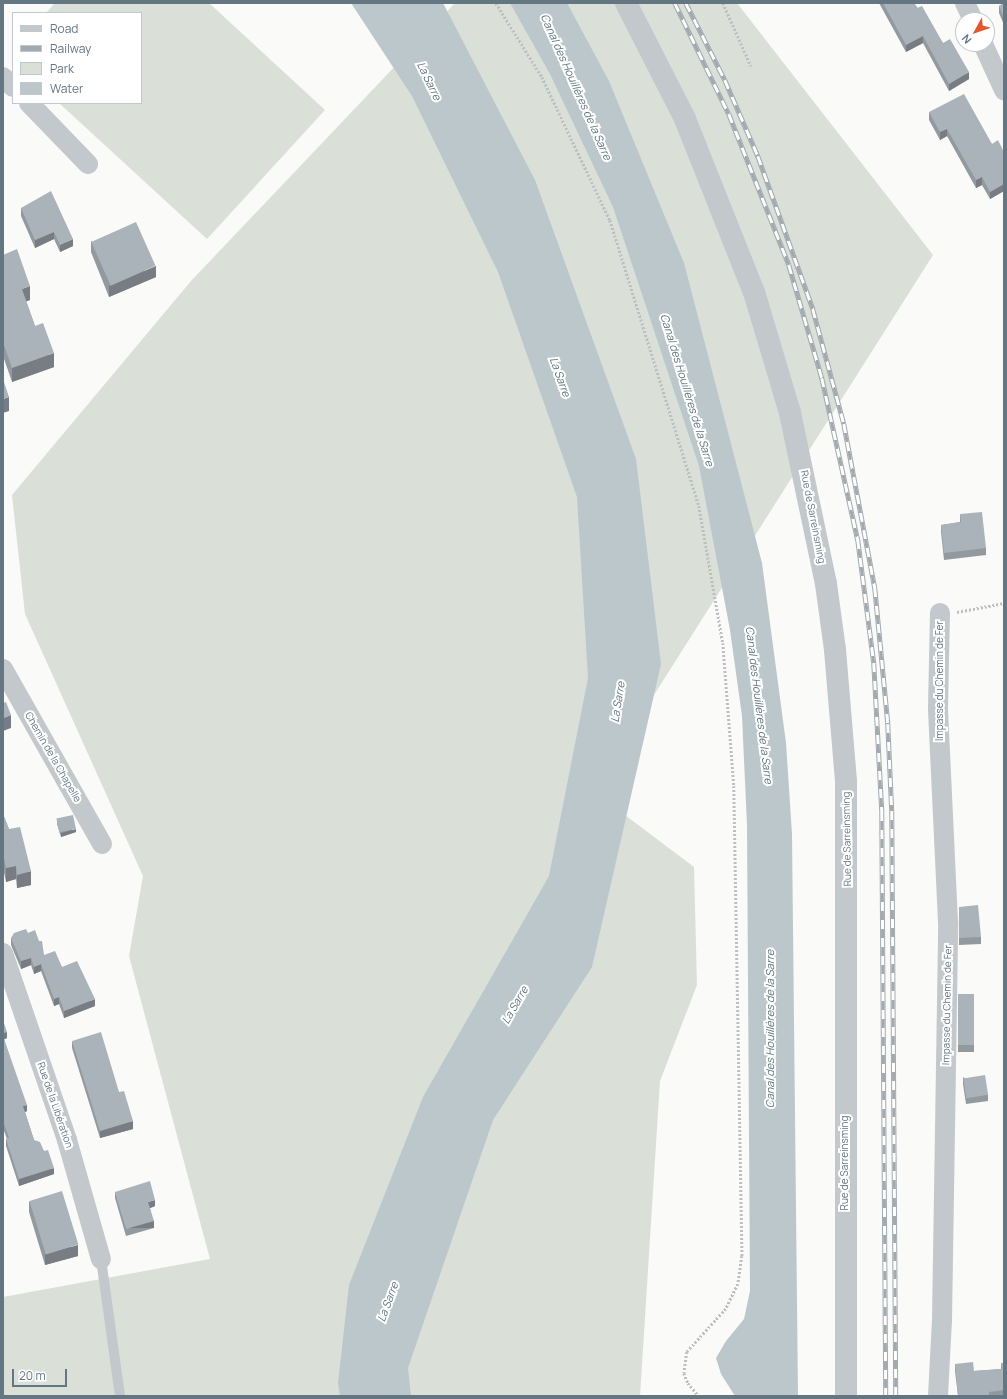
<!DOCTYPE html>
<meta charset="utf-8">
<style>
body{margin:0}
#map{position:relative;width:1007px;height:1399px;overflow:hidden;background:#fafaf8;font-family:Manrope,sans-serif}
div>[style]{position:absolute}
.green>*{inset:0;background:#dadfd7}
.water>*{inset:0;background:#bbc7cb}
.path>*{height:2.5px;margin-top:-1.25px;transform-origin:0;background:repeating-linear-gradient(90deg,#bbbfc2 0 2px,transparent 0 4px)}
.service>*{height:10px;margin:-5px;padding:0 5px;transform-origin:5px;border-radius:5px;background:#c3c8cc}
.minor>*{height:20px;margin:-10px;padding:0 10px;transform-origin:10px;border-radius:10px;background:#c3c8cc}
.tertiary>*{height:22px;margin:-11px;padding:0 11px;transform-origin:11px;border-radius:11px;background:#c3c8cc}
.rail>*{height:4.5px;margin-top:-2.25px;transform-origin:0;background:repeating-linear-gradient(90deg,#fff 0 9px,#a2aab0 0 18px);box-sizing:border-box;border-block:1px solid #a2aab0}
.wall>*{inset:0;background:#929a9f;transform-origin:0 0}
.shaded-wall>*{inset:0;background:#777d82;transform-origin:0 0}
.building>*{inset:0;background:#aab3b9;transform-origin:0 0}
span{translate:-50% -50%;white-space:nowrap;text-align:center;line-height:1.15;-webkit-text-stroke:4px #fff;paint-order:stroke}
.street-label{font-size:10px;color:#657683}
.water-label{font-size:11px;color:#60757c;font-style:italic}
.frame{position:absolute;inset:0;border:4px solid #657683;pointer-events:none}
.legend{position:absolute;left:12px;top:12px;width:130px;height:92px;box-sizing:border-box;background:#fff;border:1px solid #c1c8cd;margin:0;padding:5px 7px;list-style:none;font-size:12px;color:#657683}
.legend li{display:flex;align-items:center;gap:8px;height:20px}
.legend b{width:20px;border:1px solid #c1c8cd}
.north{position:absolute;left:955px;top:12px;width:40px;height:40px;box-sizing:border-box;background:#fff;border:1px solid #c1c8cd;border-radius:50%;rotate:230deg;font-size:11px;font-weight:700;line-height:16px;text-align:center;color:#657683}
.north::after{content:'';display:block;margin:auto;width:14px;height:18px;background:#e4572e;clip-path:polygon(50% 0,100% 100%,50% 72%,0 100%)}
.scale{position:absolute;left:12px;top:1369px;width:55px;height:18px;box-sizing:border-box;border:2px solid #657683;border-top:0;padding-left:5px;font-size:12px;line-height:14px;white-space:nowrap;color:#657683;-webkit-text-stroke:3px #fff;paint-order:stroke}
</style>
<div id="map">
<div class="green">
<div style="clip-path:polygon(55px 3px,209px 3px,325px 110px,207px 239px,59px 103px,141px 103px,141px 13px,46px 13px)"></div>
<div style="clip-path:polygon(455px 3px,737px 3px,933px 255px,593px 791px,694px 867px,697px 985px,660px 1081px,640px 1396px,3px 1396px,3px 1297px,210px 1259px,129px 956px,143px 876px,25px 614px,12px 495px,191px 281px)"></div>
</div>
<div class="water">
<div style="clip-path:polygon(351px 3px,443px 3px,535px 180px,636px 459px,661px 664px,592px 967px,493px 1120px,408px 1368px,411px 1396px,340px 1396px,338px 1383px,349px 1285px,423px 1097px,549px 876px,588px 678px,577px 497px,498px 272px,412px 96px)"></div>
<div style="clip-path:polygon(510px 3px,567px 3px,609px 81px,684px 263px,762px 563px,786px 743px,792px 834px,798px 1396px,735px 1396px,721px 1374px,716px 1358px,726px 1341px,744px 1319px,750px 1291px,747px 825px,742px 716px,730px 630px,699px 466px,613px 207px,550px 74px)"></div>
</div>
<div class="path">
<div style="left:496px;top:3px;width:87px;rotate:58.1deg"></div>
<div style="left:542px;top:77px;width:158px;rotate:64.6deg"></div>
<div style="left:610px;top:220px;width:300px;rotate:72.7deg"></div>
<div style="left:699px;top:506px;width:139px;rotate:80.1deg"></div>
<div style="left:723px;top:643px;width:143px;rotate:85.6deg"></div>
<div style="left:734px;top:786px;width:470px;rotate:89deg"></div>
<div style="left:742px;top:1256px;width:28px;rotate:98deg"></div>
<div style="left:738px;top:1284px;width:28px;rotate:116deg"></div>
<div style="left:726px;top:1309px;width:58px;rotate:132.2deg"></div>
<div style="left:687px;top:1352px;width:21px;rotate:98deg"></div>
<div style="left:684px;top:1373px;width:11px;rotate:68deg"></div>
<div style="left:688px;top:1383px;width:17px;rotate:50deg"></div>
<div style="left:723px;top:3px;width:69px;rotate:66deg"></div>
<div style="left:957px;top:612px;width:48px;rotate:-10.8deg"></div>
</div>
<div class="service">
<div style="left:101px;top:1259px;width:138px;rotate:82.1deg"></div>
</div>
<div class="minor">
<div style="left:965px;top:3px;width:19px;rotate:65deg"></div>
<div style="left:983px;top:44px;width:51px;rotate:65.5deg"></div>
<div style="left:3px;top:77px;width:14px;rotate:45deg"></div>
<div style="left:29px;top:103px;width:85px;rotate:46deg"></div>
<div style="left:3px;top:669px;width:201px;rotate:60.5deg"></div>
<div style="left:3px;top:953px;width:198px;rotate:71.1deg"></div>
<div style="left:67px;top:1140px;width:124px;rotate:74.1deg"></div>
<div style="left:938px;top:1396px;width:76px;rotate:-87deg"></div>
<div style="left:942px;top:1320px;width:398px;rotate:-89.1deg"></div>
<div style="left:948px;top:922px;width:214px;rotate:-92.7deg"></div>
<div style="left:938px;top:708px;width:95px;rotate:-88.8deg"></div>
</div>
<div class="tertiary">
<div style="left:626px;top:3px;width:130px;rotate:63deg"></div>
<div style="left:685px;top:119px;width:186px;rotate:68.3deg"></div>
<div style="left:754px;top:292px;width:126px;rotate:73.4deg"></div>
<div style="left:790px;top:413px;width:175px;rotate:78.1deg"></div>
<div style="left:826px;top:584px;width:67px;rotate:82.2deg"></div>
<div style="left:835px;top:650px;width:131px;rotate:85.2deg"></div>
<div style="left:846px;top:781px;width:615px;rotate:90deg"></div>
</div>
<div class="rail">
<div style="left:675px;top:3px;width:123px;rotate:64.1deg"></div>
<div style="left:729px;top:114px;width:162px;rotate:68.3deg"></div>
<div style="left:789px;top:265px;width:118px;rotate:73.7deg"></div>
<div style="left:822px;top:378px;width:166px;rotate:77.5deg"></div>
<div style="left:858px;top:540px;width:124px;rotate:82.6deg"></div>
<div style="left:874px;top:663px;width:149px;rotate:86.9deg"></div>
<div style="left:882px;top:812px;width:584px;rotate:89.61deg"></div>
<div style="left:686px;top:3px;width:86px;rotate:63.1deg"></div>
<div style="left:725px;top:80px;width:83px;rotate:66.5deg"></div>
<div style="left:758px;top:156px;width:163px;rotate:70.2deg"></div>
<div style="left:813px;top:309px;width:119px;rotate:74.9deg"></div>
<div style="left:844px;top:424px;width:167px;rotate:79.3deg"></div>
<div style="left:875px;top:588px;width:137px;rotate:84.5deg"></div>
<div style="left:888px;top:724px;width:87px;rotate:87.4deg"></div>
<div style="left:892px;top:811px;width:585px;rotate:89.61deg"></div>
</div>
<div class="wall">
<div style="clip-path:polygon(879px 3px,914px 3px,969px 79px,949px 91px,923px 43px,906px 52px)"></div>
<div style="clip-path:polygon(1004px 3px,1004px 25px,999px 13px,999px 6px)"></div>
<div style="clip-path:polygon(929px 112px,992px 144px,1004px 152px,1004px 191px,990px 199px,982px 185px,976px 188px,947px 136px,940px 140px,929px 120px)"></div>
<div style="clip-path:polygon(21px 208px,73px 246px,60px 252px,54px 239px,35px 248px,21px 216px)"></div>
<div style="clip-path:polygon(91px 241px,156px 277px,109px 297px,91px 252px)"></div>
<div style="clip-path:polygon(3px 255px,30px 300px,26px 301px,35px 326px,54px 367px,12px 382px,3px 356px)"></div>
<div style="clip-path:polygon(960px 514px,986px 548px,986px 555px,944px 560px,941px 532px,941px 525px,960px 522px)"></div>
<div style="clip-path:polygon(3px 814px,31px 885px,17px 888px,16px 879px,6px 882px,3px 868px)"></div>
<div style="clip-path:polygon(57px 820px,76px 832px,61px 837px,57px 824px)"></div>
<div style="clip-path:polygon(959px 907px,981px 937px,981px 944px,959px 945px)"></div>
<div style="clip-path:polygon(28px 933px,44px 955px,62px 967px,95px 1006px,64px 1018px,59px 1004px,54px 1006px,41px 971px,34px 974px,31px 965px,21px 969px,11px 945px,11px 938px)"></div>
<div style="left:958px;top:994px;width:16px;height:58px"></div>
<div style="clip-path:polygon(3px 1020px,7px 1038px,4px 1039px,27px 1111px,25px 1112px,34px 1140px,44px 1151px,54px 1174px,19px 1186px,6px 1146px,6px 1139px,7px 1139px,3px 1128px)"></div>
<div style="clip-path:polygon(72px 1041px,119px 1092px,133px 1129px,100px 1138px,72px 1048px)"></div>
<div style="clip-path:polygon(963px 1077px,988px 1095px,988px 1101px,966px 1104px,963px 1084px)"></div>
<div style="clip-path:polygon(115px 1192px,155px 1206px,150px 1208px,154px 1228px,126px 1236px,115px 1198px)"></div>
<div style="clip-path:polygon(29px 1201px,78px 1256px,45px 1265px,29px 1212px)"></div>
<div style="clip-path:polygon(1001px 1363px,1004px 1363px,1004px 1396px,958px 1396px,955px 1371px,955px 1364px,974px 1371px,1001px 1369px)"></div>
</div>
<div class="shaded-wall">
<div style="clip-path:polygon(923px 36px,923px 43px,906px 52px,906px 45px)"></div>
<div style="clip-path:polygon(969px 72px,969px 79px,949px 91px,949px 84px)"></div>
<div style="clip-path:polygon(947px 129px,947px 136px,940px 140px,940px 132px)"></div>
<div style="clip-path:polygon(982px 177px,982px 185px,976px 188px,976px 180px)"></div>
<div style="clip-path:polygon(1004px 184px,1004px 191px,990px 199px,990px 192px)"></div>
<div style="clip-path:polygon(54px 232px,54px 239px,35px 248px,35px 240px)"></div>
<div style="clip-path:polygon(73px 239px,73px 246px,60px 252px,60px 245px)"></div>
<div style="clip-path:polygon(156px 266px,156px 277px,109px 297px,109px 286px)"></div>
<div style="clip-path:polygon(30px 286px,30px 300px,22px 303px,22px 289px)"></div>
<div style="clip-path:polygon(54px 353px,54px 367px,12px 382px,12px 368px)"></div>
<div style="clip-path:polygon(9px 397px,9px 411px,3px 413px,3px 399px)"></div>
<div style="clip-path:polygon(11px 715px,11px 728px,3px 731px,3px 718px)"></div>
<div style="clip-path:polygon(76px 829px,76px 832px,61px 837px,61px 833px)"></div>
<div style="clip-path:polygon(16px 866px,16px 879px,6px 882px,6px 868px)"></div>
<div style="clip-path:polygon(31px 871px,31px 885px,17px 888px,17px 875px)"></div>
<div style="clip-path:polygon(31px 958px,31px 965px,21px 969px,21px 961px)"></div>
<div style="clip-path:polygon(41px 964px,41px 971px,34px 974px,34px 967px)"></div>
<div style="clip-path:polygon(59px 997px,59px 1004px,54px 1006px,54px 999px)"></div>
<div style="clip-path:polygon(95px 999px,95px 1006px,64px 1018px,64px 1011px)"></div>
<div style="clip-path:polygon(7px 1032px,7px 1038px,3px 1040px,3px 1033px)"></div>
<div style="clip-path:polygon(27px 1105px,27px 1111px,23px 1113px,23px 1106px)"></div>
<div style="clip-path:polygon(133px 1121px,133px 1129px,100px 1138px,100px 1131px)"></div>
<div style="clip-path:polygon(54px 1168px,54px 1174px,19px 1186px,19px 1179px)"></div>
<div style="clip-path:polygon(155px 1200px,155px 1206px,148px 1209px,148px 1202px)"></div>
<div style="left:154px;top:1221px;width:7px;height:29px;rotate:90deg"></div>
<div style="clip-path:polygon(78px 1245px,78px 1256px,45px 1265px,45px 1254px)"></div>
</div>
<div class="building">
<div style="clip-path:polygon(883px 3px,914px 3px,917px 8px,922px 6px,943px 43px,950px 39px,969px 72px,949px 84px,923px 36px,906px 45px)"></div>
<div style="clip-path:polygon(1004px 3px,1004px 18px,999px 6px)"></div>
<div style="clip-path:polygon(964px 94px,992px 144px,998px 140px,1004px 152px,1004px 184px,990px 192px,982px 177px,976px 180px,947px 129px,940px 132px,929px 112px)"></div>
<div style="clip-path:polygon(51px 191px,73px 239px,60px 245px,54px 232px,35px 240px,21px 208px)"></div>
<div style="left:136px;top:222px;width:48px;height:49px;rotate:66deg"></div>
<div style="clip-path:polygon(17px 249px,30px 286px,22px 289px,35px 326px,43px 323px,54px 353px,12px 368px,3px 342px,3px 255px)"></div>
<div style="clip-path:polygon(3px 379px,9px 397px,3px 399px)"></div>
<div style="clip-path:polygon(982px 512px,986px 548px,944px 553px,941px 525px,961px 522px,960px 514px)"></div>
<div style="clip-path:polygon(6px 702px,11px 715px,3px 718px,3px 703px)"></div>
<div style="clip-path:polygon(3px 814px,9px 829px,20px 827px,31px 871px,17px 875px,16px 866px,6px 868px,3px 854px)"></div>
<div style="left:73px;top:815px;width:14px;height:17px;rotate:78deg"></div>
<div style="clip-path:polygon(978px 905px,981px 937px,959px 938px,959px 907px)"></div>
<div style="clip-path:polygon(26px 929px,28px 933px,35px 930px,39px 941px,42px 941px,44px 955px,55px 951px,62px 967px,77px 961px,95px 999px,64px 1011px,59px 997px,54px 999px,41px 964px,34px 967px,31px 958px,21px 961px,11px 938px,14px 933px)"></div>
<div style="left:958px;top:994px;width:16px;height:51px"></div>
<div style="clip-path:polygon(3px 1020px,7px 1032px,3px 1033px)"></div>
<div style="clip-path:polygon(101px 1032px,119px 1092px,124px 1091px,133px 1121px,100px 1131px,72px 1041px)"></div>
<div style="clip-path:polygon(3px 1036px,27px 1105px,23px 1106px,34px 1140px,40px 1142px,44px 1151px,48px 1150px,54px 1168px,19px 1179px,6px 1139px,9px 1138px,3px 1121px)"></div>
<div style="left:985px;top:1075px;width:20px;height:22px;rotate:81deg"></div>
<div style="clip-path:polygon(150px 1181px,155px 1200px,148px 1202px,154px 1221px,126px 1229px,115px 1192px)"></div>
<div style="left:62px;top:1191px;width:56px;height:34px;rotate:73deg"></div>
<div style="clip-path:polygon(973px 1362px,974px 1371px,1002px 1369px,1001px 1363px,1004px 1363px,1004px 1390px,989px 1392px,989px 1396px,958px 1396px,955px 1364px)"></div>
</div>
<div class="street-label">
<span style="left:813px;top:517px;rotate:79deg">Rue de Sarreinsming</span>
<span style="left:940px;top:681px;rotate:-90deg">Impasse du Chemin de Fer</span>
<span style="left:53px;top:757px;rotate:60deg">Chemin de la Chapelle</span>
<span style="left:847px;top:839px;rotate:-91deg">Rue de Sarreinsming</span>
<span style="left:947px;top:1005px;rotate:-89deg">Impasse du Chemin de Fer</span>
<span style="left:55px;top:1105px;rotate:71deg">Rue de la Libération</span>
<span style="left:845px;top:1163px;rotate:-90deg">Rue de Sarreinsming</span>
</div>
<div class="water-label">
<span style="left:429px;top:81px;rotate:64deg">La Sarre</span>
<span style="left:576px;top:87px;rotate:66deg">Canal des Houillères de la Sarre</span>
<span style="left:560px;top:377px;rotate:70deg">La Sarre</span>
<span style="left:687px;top:390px;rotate:73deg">Canal des Houillères de la Sarre</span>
<span style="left:618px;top:702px;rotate:-81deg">La Sarre</span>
<span style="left:759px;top:705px;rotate:83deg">Canal des Houillères de la Sarre</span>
<span style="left:515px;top:1005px;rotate:-60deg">La Sarre</span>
<span style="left:770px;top:1029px;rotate:-90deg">Canal des Houillères de la Sarre</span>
<span style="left:388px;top:1302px;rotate:-70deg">La Sarre</span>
</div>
<div class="frame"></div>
<ul class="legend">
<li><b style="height:5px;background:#c3c8cc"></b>Road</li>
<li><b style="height:5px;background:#a2aab0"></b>Railway</li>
<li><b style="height:11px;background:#dadfd7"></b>Park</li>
<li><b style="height:11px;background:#bbc7cb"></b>Water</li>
</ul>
<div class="north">N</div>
<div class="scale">20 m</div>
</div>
